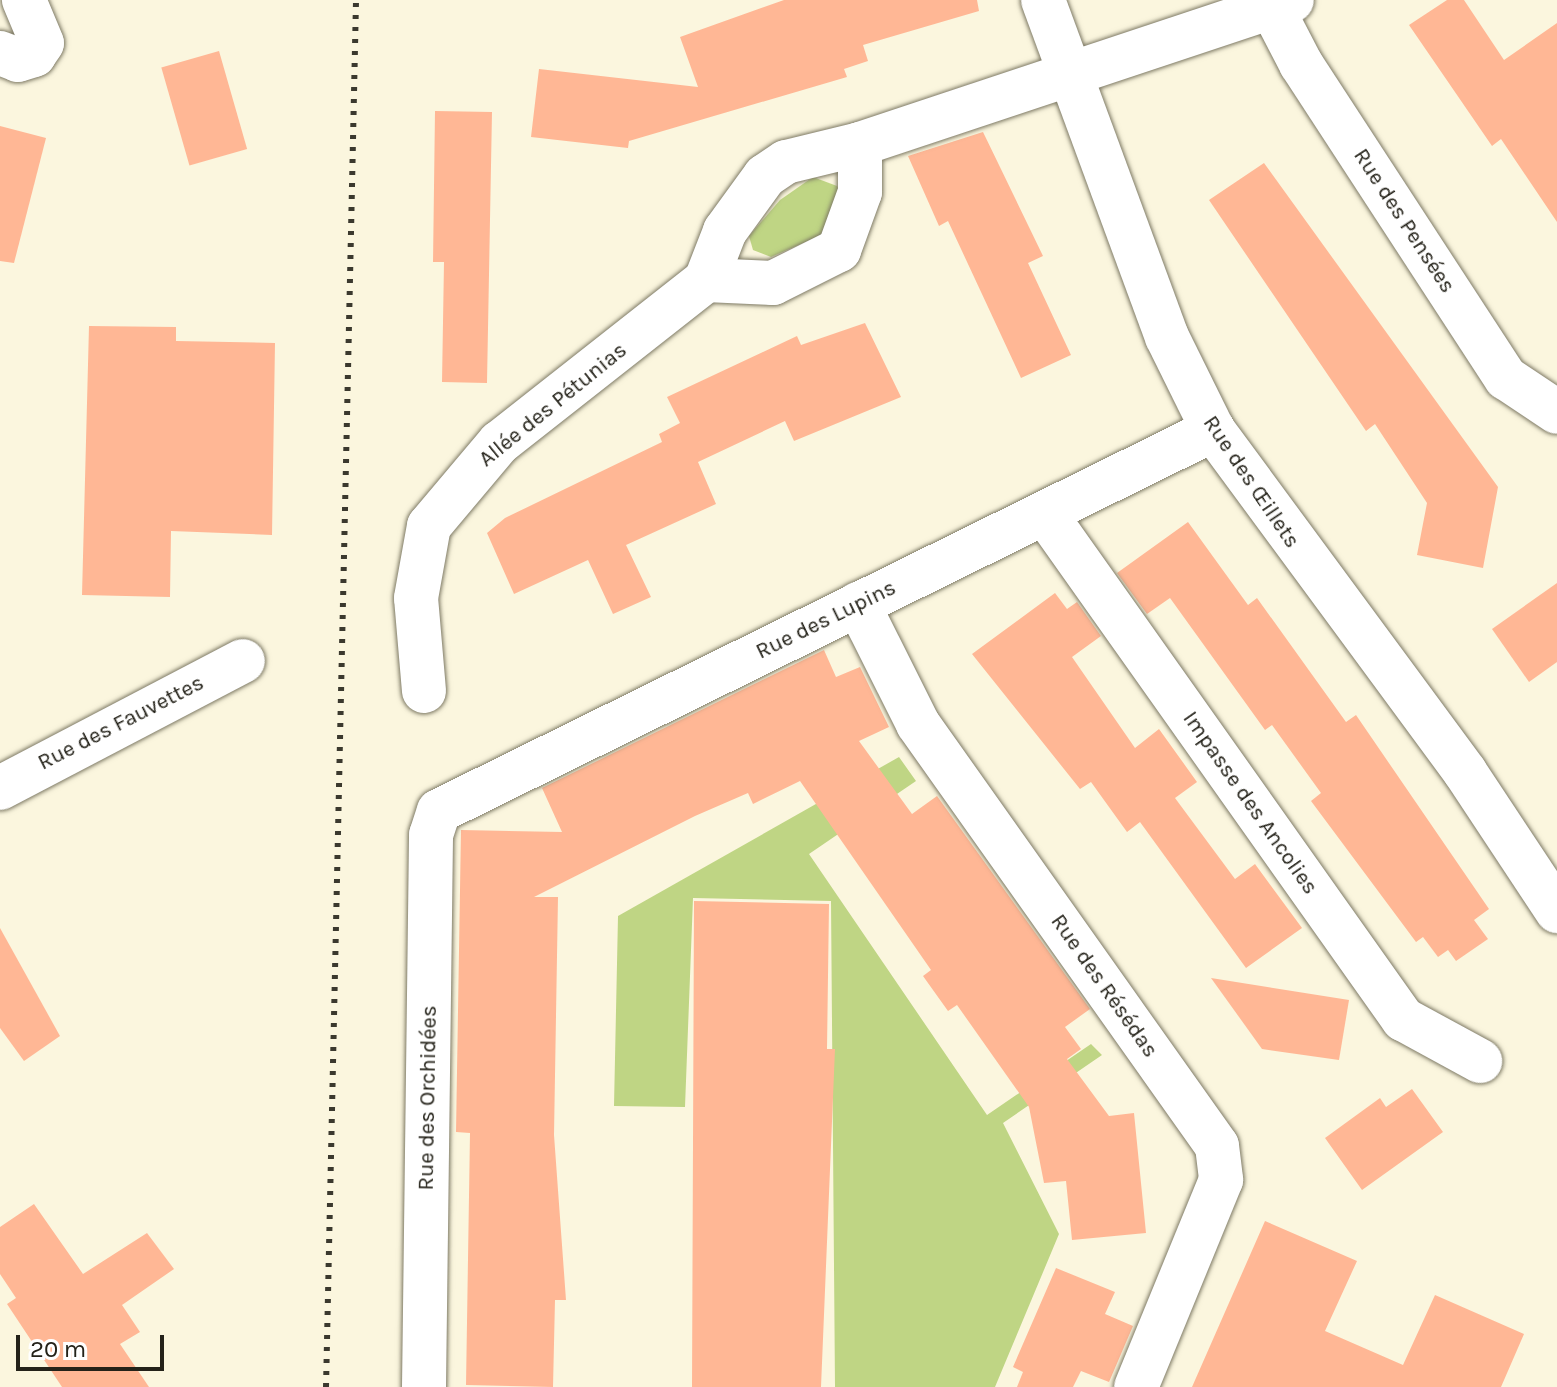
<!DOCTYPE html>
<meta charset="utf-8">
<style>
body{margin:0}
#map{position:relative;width:1557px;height:1387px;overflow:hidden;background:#fbf6de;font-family:Karla,sans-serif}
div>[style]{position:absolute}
.green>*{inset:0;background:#bfd584}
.building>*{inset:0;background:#ffb795;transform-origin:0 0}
.roads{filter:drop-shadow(0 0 2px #7e7a65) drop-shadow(0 0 2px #7e7a65)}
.minor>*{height:44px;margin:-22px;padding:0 22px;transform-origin:22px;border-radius:22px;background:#fff}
.rail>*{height:6px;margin-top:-3px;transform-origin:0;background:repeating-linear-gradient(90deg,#3b392e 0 4px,transparent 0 12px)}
span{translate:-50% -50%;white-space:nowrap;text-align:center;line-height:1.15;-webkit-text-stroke:7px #fff;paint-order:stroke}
.street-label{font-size:22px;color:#242219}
.scale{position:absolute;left:16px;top:1335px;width:148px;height:36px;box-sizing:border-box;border:4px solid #242219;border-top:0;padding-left:10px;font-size:24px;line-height:28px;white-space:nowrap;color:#242219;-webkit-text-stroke:6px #fff;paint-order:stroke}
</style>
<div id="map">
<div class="green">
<div style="clip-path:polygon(813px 177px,837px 186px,844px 203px,833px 230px,771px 257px,753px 250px,749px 236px,780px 200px)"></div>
<div style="clip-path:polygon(899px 757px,916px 781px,809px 854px,987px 1115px,1091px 1044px,1102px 1055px,1003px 1123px,1059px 1234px,995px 1387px,835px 1387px,831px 901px,693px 898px,685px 1107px,614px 1106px,618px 916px)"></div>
</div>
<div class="building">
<div style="clip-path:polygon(784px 0,977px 0,979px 11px,863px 45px,868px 61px,844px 69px,847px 77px,629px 141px,628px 148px,531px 137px,539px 69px,698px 87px,680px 37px)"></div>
<div style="clip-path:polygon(1447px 0,1464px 0,1504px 60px,1557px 23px,1557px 222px,1501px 139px,1492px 146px,1409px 25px)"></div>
<div style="left:219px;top:51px;width:102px;height:60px;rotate:74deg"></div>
<div style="clip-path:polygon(435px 111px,492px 112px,487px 383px,442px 382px,444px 262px,433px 262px)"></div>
<div style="clip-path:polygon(0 126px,46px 138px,14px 263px,0 261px)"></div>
<div style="clip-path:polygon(983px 132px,1043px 256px,1028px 263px,1071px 355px,1021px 378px,948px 221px,939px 226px,908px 156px)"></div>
<div style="clip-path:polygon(1264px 163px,1498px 487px,1483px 568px,1417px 555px,1427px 503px,1375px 424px,1366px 431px,1209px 200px)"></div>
<div style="clip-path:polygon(865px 323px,901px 397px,794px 441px,785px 421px,698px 462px,716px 504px,626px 545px,651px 597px,613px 614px,588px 560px,514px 594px,487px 533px,505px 518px,662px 442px,659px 434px,680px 423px,667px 397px,797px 336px,801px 345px)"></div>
<div style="clip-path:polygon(89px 326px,176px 327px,176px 341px,275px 343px,272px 535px,171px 531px,170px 597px,82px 595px)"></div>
<div style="clip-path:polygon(1188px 522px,1248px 605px,1257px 598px,1346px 722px,1356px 715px,1489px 909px,1474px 920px,1488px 939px,1456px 961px,1448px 950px,1438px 957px,1423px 937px,1416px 942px,1311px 801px,1321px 793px,1272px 725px,1265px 730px,1170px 598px,1147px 614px,1117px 573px)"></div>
<div style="clip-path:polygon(1557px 583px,1557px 662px,1529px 682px,1492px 629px)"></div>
<div style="clip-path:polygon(1055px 593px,1067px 609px,1077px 602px,1101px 636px,1072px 657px,1135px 748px,1159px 729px,1197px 782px,1175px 798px,1235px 879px,1255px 864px,1302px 928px,1246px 968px,1140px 822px,1127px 832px,1091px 782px,1080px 789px,972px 654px)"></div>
<div style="clip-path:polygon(824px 650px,836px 677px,860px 667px,889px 727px,859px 741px,912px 814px,937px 796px,1090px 1009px,1065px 1027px,1081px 1049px,1067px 1059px,1109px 1116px,1134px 1113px,1146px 1233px,1072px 1240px,1066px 1181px,1044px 1183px,1029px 1107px,957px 1005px,948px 1011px,923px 976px,931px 970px,800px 781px,753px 804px,748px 793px,695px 816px,534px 897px,558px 897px,554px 1135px,566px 1300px,555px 1300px,553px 1387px,466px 1385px,470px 1133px,456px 1132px,461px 830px,562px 832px,542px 788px)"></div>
<div style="clip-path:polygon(694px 901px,829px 904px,827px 1049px,835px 1049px,821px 1387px,692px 1387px)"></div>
<div style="clip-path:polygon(0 928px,60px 1036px,24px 1061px,0 1028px)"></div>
<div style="clip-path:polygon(1211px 978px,1349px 1000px,1339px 1060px,1262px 1049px)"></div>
<div style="clip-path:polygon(1412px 1089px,1443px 1132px,1362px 1190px,1325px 1138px,1380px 1098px,1386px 1107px)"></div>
<div style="clip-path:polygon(34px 1204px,83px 1274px,147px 1233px,174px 1269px,122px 1305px,140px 1332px,120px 1344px,149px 1387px,62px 1387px,7px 1304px,16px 1298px,0 1274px,0 1227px)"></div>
<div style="clip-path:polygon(1265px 1221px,1357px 1261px,1325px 1331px,1403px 1365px,1435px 1295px,1524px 1334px,1501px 1387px,1192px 1387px)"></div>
<div style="clip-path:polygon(1056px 1268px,1115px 1292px,1105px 1314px,1133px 1326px,1109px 1382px,1081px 1371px,1073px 1387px,1017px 1387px,1023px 1372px,1013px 1367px)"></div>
</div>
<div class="roads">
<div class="minor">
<div style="left:1043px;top:0;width:359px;rotate:69.8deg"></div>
<div style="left:1167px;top:337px;width:104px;rotate:63.7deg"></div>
<div style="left:1213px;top:430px;width:425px;rotate:53.6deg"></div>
<div style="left:1465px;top:772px;width:167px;rotate:56.5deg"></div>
<div style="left:1273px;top:10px;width:61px;rotate:62.6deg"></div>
<div style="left:1301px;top:64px;width:375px;rotate:56.9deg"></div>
<div style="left:1506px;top:378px;width:61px;rotate:33.7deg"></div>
<div style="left:0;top:53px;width:19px;rotate:21deg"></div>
<div style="left:18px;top:60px;width:17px;rotate:-17deg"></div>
<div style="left:34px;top:55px;width:14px;rotate:-56deg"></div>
<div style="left:42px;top:43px;width:47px;rotate:-112.7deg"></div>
<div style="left:706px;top:280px;width:67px;rotate:2.6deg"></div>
<div style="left:773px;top:283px;width:74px;rotate:-26.6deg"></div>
<div style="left:839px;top:250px;width:62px;rotate:-70.1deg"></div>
<div style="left:860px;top:192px;width:48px;rotate:-90deg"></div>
<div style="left:1046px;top:515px;width:618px;rotate:54.69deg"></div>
<div style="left:1403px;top:1019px;width:88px;rotate:28.6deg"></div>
<div style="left:858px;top:604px;width:134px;rotate:63.4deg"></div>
<div style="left:918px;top:724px;width:517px;rotate:54.68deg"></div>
<div style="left:1217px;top:1146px;width:34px;rotate:83deg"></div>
<div style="left:1221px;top:1180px;width:224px;rotate:112.3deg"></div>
<div style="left:424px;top:691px;width:93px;rotate:-94.9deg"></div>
<div style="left:416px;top:598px;width:73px;rotate:-79.8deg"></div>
<div style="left:429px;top:526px;width:109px;rotate:-49.9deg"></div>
<div style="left:499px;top:443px;width:263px;rotate:-38.2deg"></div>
<div style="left:706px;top:280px;width:53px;rotate:-68.8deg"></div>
<div style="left:725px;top:231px;width:68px;rotate:-54deg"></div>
<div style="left:765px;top:176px;width:25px;rotate:-34deg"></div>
<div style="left:786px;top:162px;width:76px;rotate:-13.7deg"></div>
<div style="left:860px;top:144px;width:455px;rotate:-18.4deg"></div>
<div style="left:0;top:788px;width:274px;rotate:-27.6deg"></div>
<div style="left:424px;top:1387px;width:552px;rotate:-89.27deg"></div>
<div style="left:431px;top:835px;width:25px;rotate:-72deg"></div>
<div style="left:439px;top:811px;width:863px;rotate:-26.21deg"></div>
</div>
</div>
<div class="rail">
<div style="left:326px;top:1387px;width:1387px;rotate:-88.76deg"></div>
</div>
<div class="street-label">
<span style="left:1404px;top:221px;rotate:57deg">Rue des Pensées</span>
<span style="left:553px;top:405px;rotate:-39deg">Allée des Pétunias</span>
<span style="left:1251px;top:482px;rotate:56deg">Rue des Œillets</span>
<span style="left:826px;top:620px;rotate:-26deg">Rue des Lupins</span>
<span style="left:121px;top:723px;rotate:-27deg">Rue des Fauvettes</span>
<span style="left:1250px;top:803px;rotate:55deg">Impasse des Ancolies</span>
<span style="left:1104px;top:986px;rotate:55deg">Rue des Résédas</span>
<span style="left:428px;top:1098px;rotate:-89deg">Rue des Orchidées</span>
</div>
<div class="scale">20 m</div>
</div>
